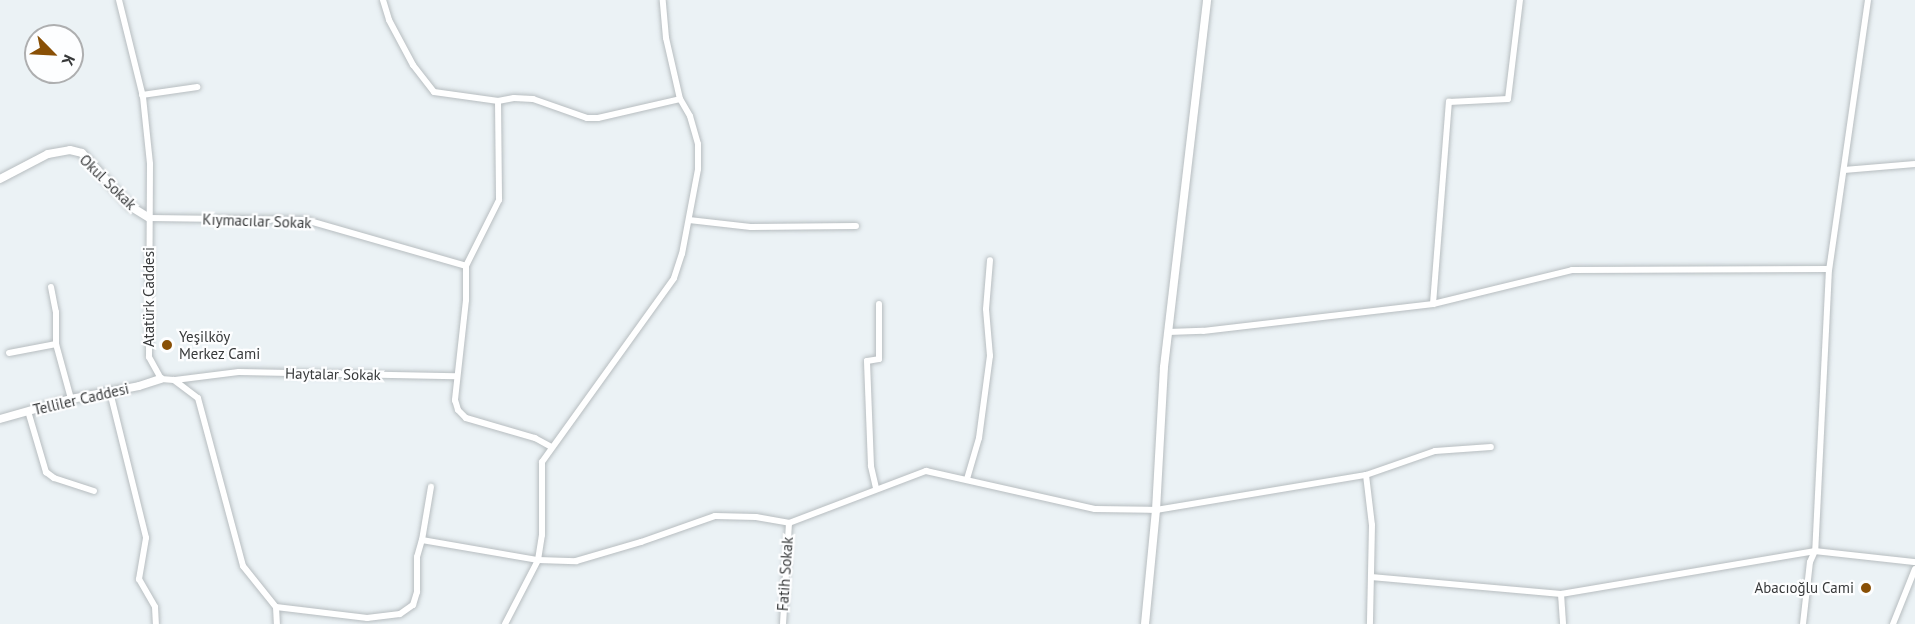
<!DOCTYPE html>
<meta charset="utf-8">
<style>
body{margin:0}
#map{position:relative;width:1915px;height:624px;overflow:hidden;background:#ebf2f5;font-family:"PT Sans",sans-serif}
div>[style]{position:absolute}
.roads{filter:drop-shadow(0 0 2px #b7bdc0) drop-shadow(0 0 2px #b7bdc0)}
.minor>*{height:6px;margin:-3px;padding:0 3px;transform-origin:3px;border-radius:3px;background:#fff}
.tertiary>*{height:8px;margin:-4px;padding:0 4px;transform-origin:4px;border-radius:4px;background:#fff}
.dots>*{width:16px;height:16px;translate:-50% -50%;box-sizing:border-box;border:3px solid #fdfeff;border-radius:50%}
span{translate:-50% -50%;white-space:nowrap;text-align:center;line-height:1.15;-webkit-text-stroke:4.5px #fdfeff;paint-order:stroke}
.street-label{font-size:15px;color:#37393a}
.poi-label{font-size:15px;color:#37393a}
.left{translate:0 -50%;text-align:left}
.right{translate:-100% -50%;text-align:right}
.north{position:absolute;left:24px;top:24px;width:60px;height:60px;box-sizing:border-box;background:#fdfeff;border:2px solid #aeafb0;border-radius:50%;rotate:114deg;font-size:16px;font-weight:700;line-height:24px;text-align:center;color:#37393a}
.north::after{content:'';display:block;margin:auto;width:21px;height:27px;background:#895006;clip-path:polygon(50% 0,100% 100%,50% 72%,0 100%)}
</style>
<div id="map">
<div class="roads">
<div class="minor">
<div style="left:119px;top:0;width:100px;rotate:76.1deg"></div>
<div style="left:143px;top:97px;width:67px;rotate:84deg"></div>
<div style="left:150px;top:164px;width:193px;rotate:90.3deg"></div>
<div style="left:149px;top:357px;width:25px;rotate:61deg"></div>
<div style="left:161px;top:379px;width:13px;rotate:4deg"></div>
<div style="left:174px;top:380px;width:30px;rotate:37deg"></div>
<div style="left:198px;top:398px;width:174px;rotate:75deg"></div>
<div style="left:243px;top:566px;width:53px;rotate:51.2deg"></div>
<div style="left:276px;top:607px;width:17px;rotate:87deg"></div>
<div style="left:383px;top:0;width:21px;rotate:73deg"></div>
<div style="left:389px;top:20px;width:51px;rotate:61.9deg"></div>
<div style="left:413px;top:65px;width:34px;rotate:52deg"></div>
<div style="left:434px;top:92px;width:65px;rotate:8deg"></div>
<div style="left:498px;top:101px;width:16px;rotate:-11deg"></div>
<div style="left:514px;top:98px;width:19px;rotate:3deg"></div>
<div style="left:533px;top:99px;width:57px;rotate:19.4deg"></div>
<div style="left:587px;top:118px;width:11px"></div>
<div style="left:598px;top:118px;width:84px;rotate:-13deg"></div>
<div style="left:1868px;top:0;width:272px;rotate:98.2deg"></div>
<div style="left:1829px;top:269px;width:282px;rotate:92.8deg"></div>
<div style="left:1815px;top:551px;width:101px;rotate:6.3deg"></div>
<div style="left:142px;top:95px;width:56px;rotate:-8.3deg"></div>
<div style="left:498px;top:101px;width:99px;rotate:89.4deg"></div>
<div style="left:499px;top:200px;width:74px;rotate:116.6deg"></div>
<div style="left:466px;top:266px;width:34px;rotate:90deg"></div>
<div style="left:466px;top:300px;width:101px;rotate:96.3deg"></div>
<div style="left:455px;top:400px;width:10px;rotate:73deg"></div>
<div style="left:458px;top:410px;width:11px;rotate:45deg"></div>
<div style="left:466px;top:418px;width:72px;rotate:16.2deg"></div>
<div style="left:535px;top:438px;width:18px;rotate:29deg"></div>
<div style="left:1844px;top:170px;width:71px;rotate:-4.8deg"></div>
<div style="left:149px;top:218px;width:157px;rotate:0.7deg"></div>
<div style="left:306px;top:220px;width:166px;rotate:16deg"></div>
<div style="left:689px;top:220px;width:62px;rotate:6.4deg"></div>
<div style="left:751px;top:227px;width:105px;rotate:-0.5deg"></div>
<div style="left:51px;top:287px;width:25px;rotate:79deg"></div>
<div style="left:56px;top:312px;width:32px;rotate:90deg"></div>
<div style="left:56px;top:344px;width:57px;rotate:74.7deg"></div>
<div style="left:1433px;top:304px;width:203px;rotate:-85.5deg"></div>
<div style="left:1449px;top:102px;width:59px;rotate:-2.9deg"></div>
<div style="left:1508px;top:99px;width:100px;rotate:-83.1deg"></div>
<div style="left:1168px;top:332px;width:35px;rotate:-2deg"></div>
<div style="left:1203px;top:331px;width:232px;rotate:-6.7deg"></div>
<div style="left:1433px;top:304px;width:143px;rotate:-13.7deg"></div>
<div style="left:1572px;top:270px;width:257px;rotate:-0.2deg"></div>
<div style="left:9px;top:353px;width:48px;rotate:-10.8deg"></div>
<div style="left:175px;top:380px;width:64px;rotate:-7.1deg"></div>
<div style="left:239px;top:372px;width:217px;rotate:1.1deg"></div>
<div style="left:110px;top:392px;width:150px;rotate:76.1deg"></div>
<div style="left:146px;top:538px;width:42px;rotate:99.7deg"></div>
<div style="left:139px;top:579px;width:32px;rotate:60deg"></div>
<div style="left:155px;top:607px;width:17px;rotate:87deg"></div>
<div style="left:28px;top:411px;width:64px;rotate:73.6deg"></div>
<div style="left:46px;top:472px;width:10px;rotate:37deg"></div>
<div style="left:54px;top:478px;width:42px;rotate:18deg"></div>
<div style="left:1366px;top:475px;width:50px;rotate:83.2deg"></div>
<div style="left:1372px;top:525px;width:99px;rotate:91.2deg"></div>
<div style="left:967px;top:479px;width:43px;rotate:-73.7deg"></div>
<div style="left:979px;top:438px;width:83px;rotate:-82.4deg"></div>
<div style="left:990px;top:356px;width:47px;rotate:-94.9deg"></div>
<div style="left:986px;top:309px;width:49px;rotate:-85.3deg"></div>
<div style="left:876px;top:488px;width:23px;rotate:-103deg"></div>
<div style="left:871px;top:466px;width:105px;rotate:-92.2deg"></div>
<div style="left:867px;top:361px;width:12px;rotate:-9deg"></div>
<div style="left:879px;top:359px;width:55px;rotate:-90deg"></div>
<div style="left:422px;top:540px;width:54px;rotate:-80.4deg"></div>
<div style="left:1371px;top:577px;width:191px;rotate:5.1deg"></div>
<div style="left:1561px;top:594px;width:258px;rotate:-9.6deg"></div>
<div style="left:1561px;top:594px;width:30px;rotate:86deg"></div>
<div style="left:276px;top:607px;width:92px;rotate:6.9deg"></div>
<div style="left:367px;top:618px;width:33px;rotate:-7deg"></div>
<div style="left:400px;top:614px;width:16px;rotate:-35deg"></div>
<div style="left:413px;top:605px;width:14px;rotate:-73deg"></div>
<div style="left:417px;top:592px;width:35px;rotate:-90deg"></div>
<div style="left:417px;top:557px;width:18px;rotate:-74deg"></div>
<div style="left:422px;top:540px;width:118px;rotate:9.8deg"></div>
<div style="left:538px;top:560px;width:38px;rotate:2deg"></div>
<div style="left:576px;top:561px;width:68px;rotate:-16.3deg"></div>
<div style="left:641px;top:542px;width:78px;rotate:-19.4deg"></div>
<div style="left:715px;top:516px;width:41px;rotate:1.4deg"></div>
<div style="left:756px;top:517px;width:34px;rotate:10deg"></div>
<div style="left:789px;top:523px;width:147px;rotate:-20.8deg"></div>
<div style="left:926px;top:471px;width:173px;rotate:12.7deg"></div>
<div style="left:1095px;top:509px;width:61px;rotate:0.9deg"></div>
<div style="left:1156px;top:510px;width:213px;rotate:-9.5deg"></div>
<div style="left:1366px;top:475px;width:73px;rotate:-19.2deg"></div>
<div style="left:1435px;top:451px;width:56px;rotate:-4.1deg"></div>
<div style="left:505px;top:624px;width:72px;rotate:-62.7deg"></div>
<div style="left:538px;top:560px;width:25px;rotate:-81deg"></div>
<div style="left:542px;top:535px;width:73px;rotate:-90deg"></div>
<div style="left:542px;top:462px;width:226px;rotate:-54.3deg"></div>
<div style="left:674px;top:278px;width:25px;rotate:-72deg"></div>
<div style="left:682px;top:254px;width:86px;rotate:-79.3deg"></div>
<div style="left:698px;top:169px;width:25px;rotate:-90deg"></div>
<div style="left:698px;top:144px;width:29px;rotate:-106deg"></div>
<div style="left:690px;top:116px;width:20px;rotate:-120deg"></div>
<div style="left:680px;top:99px;width:63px;rotate:-102.9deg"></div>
<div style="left:666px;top:38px;width:38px;rotate:-95deg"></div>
<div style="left:783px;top:624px;width:101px;rotate:-86.6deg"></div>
<div style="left:1803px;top:624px;width:62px;rotate:-83.6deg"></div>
<div style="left:1810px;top:562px;width:12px;rotate:-66deg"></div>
<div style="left:1893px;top:624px;width:59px;rotate:-68.2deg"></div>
</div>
<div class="tertiary">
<div style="left:0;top:179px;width:54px;rotate:-27.5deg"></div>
<div style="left:48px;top:154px;width:22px;rotate:-10deg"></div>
<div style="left:70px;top:150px;width:12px;rotate:14deg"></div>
<div style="left:82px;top:153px;width:72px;rotate:47.8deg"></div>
<div style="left:130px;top:206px;width:22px;rotate:32deg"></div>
<div style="left:0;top:419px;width:74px;rotate:-15.7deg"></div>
<div style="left:71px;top:399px;width:69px;rotate:-10.8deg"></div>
<div style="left:139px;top:386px;width:23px;rotate:-18deg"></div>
<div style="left:1145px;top:624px;width:115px;rotate:-84.5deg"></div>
<div style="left:1156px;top:510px;width:143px;rotate:-86.8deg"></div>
<div style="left:1164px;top:367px;width:370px;rotate:-83.3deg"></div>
</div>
</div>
<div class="dots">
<div style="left:167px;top:345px;background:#895006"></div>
<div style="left:1866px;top:588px;background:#895006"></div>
</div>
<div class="street-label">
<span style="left:108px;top:182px;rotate:44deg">Okul Sokak</span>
<span style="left:257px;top:221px;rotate:2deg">Kıymacılar Sokak</span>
<span style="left:149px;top:297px;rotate:-90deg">Atatürk Caddesi</span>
<span style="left:333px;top:374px;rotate:1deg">Haytalar Sokak</span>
<span style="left:81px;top:399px;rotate:-13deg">Telliler Caddesi</span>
<span style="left:785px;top:574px;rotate:-86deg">Fatih Sokak</span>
</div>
<div class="poi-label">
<span class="left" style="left:179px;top:345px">Yeşilköy<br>Merkez Cami</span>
<span class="right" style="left:1854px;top:588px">Abacıoğlu Cami</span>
</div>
<div class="north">K</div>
</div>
